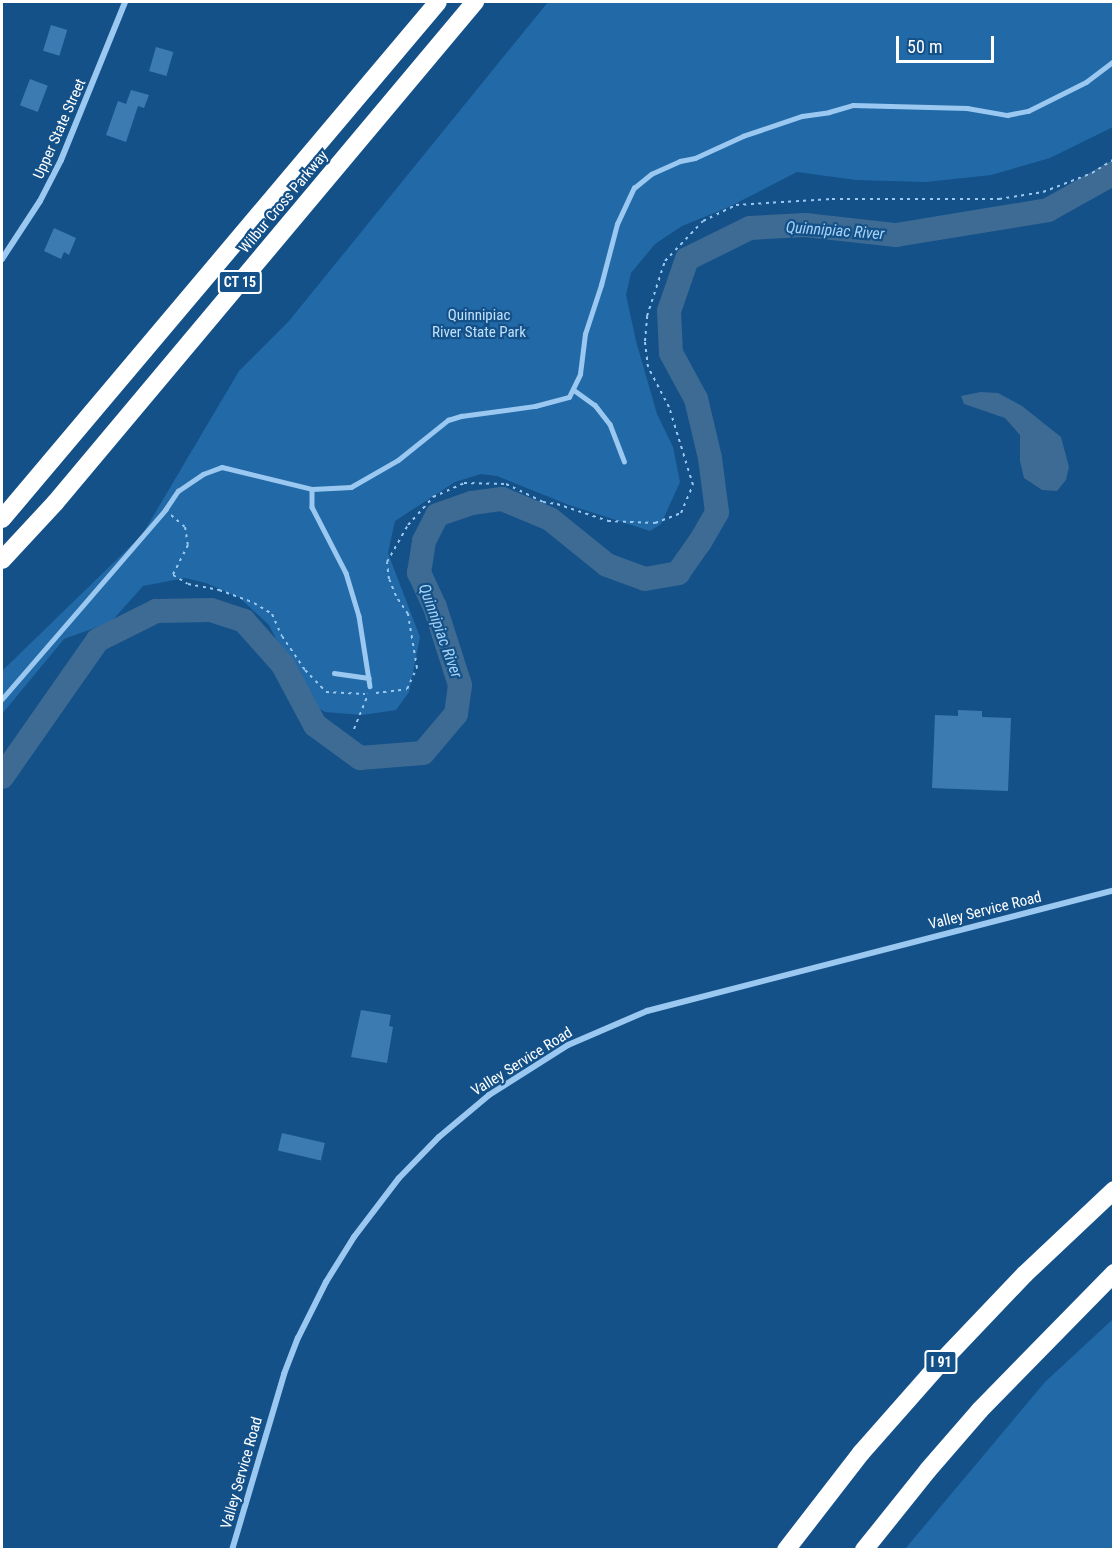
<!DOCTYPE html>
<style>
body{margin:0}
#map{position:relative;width:1115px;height:1551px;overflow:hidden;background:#145189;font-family:"Roboto Condensed",sans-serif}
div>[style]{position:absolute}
.green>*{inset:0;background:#2269a7}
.water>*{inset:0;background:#3d6b94}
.river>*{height:24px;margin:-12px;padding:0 12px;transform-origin:12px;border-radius:12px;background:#3d6b94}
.building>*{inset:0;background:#3c7bb2;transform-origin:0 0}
.path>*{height:2px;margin-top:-1px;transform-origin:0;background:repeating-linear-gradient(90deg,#9ac8f0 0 3px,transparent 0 7.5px)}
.service>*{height:4.5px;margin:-2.25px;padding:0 2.25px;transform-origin:2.25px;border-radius:2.25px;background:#9ac8f0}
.minor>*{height:6px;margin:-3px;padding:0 3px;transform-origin:3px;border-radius:3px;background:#9ac8f0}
.motorway>*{height:18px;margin:-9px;padding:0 9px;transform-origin:9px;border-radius:9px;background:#fff}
span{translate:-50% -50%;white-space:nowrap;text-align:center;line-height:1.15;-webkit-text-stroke:4.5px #145189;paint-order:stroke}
.shield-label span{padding:2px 4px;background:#145189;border:2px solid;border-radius:4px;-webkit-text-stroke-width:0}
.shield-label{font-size:14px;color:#fff;font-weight:700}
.street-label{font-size:15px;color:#fff}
.park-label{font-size:15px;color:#c0e0fb}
.water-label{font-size:16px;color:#a5d2f7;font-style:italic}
.frame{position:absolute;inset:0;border:3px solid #fff;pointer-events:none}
.scale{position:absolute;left:896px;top:36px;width:98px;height:27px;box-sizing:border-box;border:3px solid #fff;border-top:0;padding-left:8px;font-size:18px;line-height:21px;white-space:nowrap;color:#fff;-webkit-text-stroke:4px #145189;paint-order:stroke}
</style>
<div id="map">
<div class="green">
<div style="clip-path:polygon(548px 2px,1113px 2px,1113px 127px,1050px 158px,991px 175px,926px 182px,856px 180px,797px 172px,729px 207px,682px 226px,655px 244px,631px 273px,626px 295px,636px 341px,657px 414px,673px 447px,680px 482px,661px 524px,650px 531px,569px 505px,497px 476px,481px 474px,455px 482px,395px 521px,388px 553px,420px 637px,409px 692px,396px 710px,362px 715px,325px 712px,308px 701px,269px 625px,240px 598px,206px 583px,185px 578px,143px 586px,111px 622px,64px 639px,2px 714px,2px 671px,142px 535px,239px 371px,289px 321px)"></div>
<div style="clip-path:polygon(1113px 1319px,1113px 1549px,905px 1549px,1045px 1382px)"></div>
</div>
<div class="water">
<div style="clip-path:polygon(981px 392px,998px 393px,1022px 406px,1061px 437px,1069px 467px,1066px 480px,1057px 491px,1042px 490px,1024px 478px,1020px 461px,1020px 435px,1005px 418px,964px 404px,961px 396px)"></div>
</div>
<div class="river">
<div style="left:2px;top:777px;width:167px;rotate:-55deg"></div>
<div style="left:98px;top:640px;width:65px;rotate:-26.6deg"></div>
<div style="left:156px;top:611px;width:55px;rotate:-1deg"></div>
<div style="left:211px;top:610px;width:35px;rotate:18deg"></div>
<div style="left:244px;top:621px;width:59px;rotate:48.4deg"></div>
<div style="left:283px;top:665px;width:68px;rotate:61.9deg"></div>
<div style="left:315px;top:725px;width:56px;rotate:36.3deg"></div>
<div style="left:360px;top:758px;width:63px;rotate:-4.5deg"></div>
<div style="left:423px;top:753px;width:51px;rotate:-49.8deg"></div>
<div style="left:456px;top:714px;width:29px;rotate:-82deg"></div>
<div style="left:460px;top:685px;width:82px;rotate:-107.8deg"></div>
<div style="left:435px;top:607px;width:38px;rotate:-115deg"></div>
<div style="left:419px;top:573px;width:32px;rotate:-81deg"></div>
<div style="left:424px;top:541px;width:29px;rotate:-63deg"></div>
<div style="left:437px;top:515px;width:37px;rotate:-19deg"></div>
<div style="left:472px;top:503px;width:30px;rotate:-8deg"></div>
<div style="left:502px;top:499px;width:52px;rotate:22.6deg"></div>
<div style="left:550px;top:519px;width:73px;rotate:38.9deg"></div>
<div style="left:607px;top:565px;width:40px;rotate:20.2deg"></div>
<div style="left:645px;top:579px;width:34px;rotate:-10deg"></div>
<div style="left:678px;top:573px;width:38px;rotate:-55deg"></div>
<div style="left:700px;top:542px;width:34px;rotate:-60deg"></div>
<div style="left:717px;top:512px;width:54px;rotate:-97.4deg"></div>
<div style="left:710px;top:458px;width:61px;rotate:-103.3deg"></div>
<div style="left:696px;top:399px;width:52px;rotate:-118.5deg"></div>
<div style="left:671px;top:353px;width:42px;rotate:-92.7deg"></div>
<div style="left:669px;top:311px;width:55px;rotate:-70.9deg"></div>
<div style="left:687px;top:259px;width:70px;rotate:-26.2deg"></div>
<div style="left:750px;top:228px;width:55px;rotate:-3.1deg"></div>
<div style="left:805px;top:225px;width:92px;rotate:6.3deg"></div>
<div style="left:896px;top:235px;width:154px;rotate:-9.3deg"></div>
<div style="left:1048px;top:210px;width:76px;rotate:-29.3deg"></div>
</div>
<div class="building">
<div style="left:51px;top:25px;width:17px;height:27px;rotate:17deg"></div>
<div style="left:156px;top:47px;width:18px;height:25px;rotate:16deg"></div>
<div style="left:30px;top:79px;width:19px;height:28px;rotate:21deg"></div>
<div style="clip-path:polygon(131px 90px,149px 95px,144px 108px,138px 106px,126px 142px,106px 135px,118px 101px,126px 104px)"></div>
<div style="clip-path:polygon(54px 228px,76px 238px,69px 255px,64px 252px,61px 259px,44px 251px)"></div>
<div style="clip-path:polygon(958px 710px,982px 711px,982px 717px,1011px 718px,1008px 791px,932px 788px,935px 715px,958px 716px)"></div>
<div style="clip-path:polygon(361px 1010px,391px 1015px,389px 1026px,393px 1027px,387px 1063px,351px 1057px)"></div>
<div style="left:282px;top:1133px;width:44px;height:18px;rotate:13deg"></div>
</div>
<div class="path">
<div style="left:171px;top:515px;width:18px;rotate:41deg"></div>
<div style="left:185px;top:527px;width:18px;rotate:81deg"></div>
<div style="left:188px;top:545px;width:34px;rotate:117deg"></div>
<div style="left:173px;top:575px;width:17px;rotate:31deg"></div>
<div style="left:188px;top:584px;width:32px;rotate:11deg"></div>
<div style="left:219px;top:590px;width:37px;rotate:20deg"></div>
<div style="left:254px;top:603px;width:21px;rotate:31deg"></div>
<div style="left:272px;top:614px;width:24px;rotate:66deg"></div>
<div style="left:282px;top:636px;width:41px;rotate:55.9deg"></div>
<div style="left:305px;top:670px;width:30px;rotate:46deg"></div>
<div style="left:326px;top:692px;width:39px;rotate:3deg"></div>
<div style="left:376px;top:693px;width:31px;rotate:-7deg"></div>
<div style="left:407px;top:689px;width:23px;rotate:-65deg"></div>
<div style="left:417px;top:668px;width:55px;rotate:-99.5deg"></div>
<div style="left:408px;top:614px;width:22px;rotate:-124deg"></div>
<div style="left:396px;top:596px;width:18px;rotate:-112deg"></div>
<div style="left:389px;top:579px;width:17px;rotate:-97deg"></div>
<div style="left:387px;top:562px;width:43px;rotate:-60.4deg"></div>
<div style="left:408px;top:525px;width:38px;rotate:-48deg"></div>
<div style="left:433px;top:497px;width:34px;rotate:-24deg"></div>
<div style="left:464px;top:483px;width:42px;rotate:1.4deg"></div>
<div style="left:506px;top:484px;width:41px;rotate:25.9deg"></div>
<div style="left:543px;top:502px;width:14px;rotate:8deg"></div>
<div style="left:557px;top:504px;width:54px;rotate:18.4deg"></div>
<div style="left:608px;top:521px;width:47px;rotate:2.4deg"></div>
<div style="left:655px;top:523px;width:28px;rotate:-21deg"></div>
<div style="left:681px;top:513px;width:30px;rotate:-67deg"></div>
<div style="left:693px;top:485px;width:82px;rotate:-107.1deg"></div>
<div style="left:669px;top:407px;width:45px;rotate:-117.7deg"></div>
<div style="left:648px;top:367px;width:26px;rotate:-97deg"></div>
<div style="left:645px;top:341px;width:25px;rotate:-85deg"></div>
<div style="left:647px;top:316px;width:58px;rotate:-71.9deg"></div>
<div style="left:665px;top:261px;width:55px;rotate:-46.5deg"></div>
<div style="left:703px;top:221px;width:37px;rotate:-26deg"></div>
<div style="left:736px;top:205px;width:96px;rotate:-3.6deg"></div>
<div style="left:832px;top:199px;width:167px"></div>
<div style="left:999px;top:199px;width:45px;rotate:-9deg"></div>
<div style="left:1043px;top:192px;width:53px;rotate:-21.2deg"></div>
<div style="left:1092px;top:173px;width:26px;rotate:-32deg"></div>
<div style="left:354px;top:729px;width:38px;rotate:-68deg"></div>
</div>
<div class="service">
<div style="left:574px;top:390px;width:26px;rotate:36deg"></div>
<div style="left:595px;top:405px;width:24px;rotate:52deg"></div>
<div style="left:610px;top:424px;width:40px;rotate:69deg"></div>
<div style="left:312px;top:489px;width:18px;rotate:90deg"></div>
<div style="left:312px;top:507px;width:74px;rotate:62.7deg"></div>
<div style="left:346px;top:573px;width:45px;rotate:73.2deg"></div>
<div style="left:359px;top:616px;width:71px;rotate:81.1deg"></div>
<div style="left:334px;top:673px;width:35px;rotate:8deg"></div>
<div style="left:2px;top:699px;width:250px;rotate:-49.2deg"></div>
<div style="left:165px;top:510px;width:23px;rotate:-56deg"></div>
<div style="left:178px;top:491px;width:30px;rotate:-34deg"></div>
<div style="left:203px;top:474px;width:20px;rotate:-20deg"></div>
<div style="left:222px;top:467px;width:93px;rotate:13.7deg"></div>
<div style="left:312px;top:489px;width:39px;rotate:-3deg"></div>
<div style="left:351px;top:487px;width:54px;rotate:-29.9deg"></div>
<div style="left:398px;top:460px;width:64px;rotate:-38.7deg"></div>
<div style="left:448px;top:420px;width:14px;rotate:-17deg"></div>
<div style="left:461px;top:416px;width:75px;rotate:-7.7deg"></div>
<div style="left:535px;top:406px;width:35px;rotate:-15deg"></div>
<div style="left:569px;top:397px;width:25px;rotate:-64deg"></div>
<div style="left:580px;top:374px;width:40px;rotate:-82.9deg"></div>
<div style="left:585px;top:334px;width:52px;rotate:-71.9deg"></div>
<div style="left:601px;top:285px;width:63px;rotate:-75.3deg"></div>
<div style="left:617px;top:224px;width:40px;rotate:-65deg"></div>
<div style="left:634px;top:188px;width:22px;rotate:-39deg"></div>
<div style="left:651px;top:174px;width:32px;rotate:-24deg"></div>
<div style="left:680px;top:161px;width:15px;rotate:-11deg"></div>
<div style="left:695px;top:158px;width:53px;rotate:-24.6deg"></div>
<div style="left:743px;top:136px;width:62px;rotate:-18.7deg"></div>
<div style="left:802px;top:116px;width:27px;rotate:-8deg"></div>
<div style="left:829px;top:112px;width:25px;rotate:-16deg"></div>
<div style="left:853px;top:105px;width:114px;rotate:1.5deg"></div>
<div style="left:967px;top:108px;width:41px;rotate:9.9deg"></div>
<div style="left:1007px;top:115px;width:21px;rotate:-11deg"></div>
<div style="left:1028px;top:111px;width:65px;rotate:-26.6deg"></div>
<div style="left:1086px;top:82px;width:35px;rotate:-37deg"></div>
</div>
<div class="minor">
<div style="left:2px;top:259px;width:69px;rotate:-56.8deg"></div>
<div style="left:40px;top:201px;width:46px;rotate:-62.9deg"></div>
<div style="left:61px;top:160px;width:170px;rotate:-67.9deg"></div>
<div style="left:232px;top:1550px;width:184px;rotate:-73.5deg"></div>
<div style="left:284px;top:1374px;width:39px;rotate:-69deg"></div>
<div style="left:298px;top:1338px;width:63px;rotate:-63.4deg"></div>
<div style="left:326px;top:1282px;width:53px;rotate:-58.1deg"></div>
<div style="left:354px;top:1237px;width:74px;rotate:-52.7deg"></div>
<div style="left:399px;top:1178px;width:57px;rotate:-45.7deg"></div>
<div style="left:439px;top:1137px;width:65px;rotate:-40deg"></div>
<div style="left:489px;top:1095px;width:93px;rotate:-32.3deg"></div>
<div style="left:568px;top:1045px;width:86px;rotate:-23.3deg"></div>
<div style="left:647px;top:1011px;width:482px;rotate:-14.5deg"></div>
</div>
<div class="motorway">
<div style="left:2px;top:519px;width:676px;rotate:-49.86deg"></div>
<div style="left:2px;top:560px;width:78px;rotate:-47.1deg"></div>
<div style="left:55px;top:503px;width:654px;rotate:-50.03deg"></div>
<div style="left:786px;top:1550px;width:123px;rotate:-52.3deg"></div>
<div style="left:861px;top:1453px;width:125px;rotate:-48.6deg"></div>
<div style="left:944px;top:1359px;width:117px;rotate:-46.4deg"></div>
<div style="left:1025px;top:1274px;width:122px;rotate:-43.3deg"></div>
<div style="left:864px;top:1550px;width:102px;rotate:-51.3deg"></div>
<div style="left:928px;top:1470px;width:79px;rotate:-49.1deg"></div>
<div style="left:980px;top:1410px;width:192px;rotate:-45.6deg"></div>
</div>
<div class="shield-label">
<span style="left:240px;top:282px">CT 15</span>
<span style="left:941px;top:1362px">I 91</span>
</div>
<div class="street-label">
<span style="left:60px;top:129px;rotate:-66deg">Upper State Street</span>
<span style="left:284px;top:202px;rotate:-50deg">Wilbur Cross Parkway</span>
<span style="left:985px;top:911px;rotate:-14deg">Valley Service Road</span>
<span style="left:522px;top:1062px;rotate:-32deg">Valley Service Road</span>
<span style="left:242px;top:1473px;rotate:-74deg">Valley Service Road</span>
</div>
<div class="park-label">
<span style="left:479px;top:324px">Quinnipiac<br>River State Park</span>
</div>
<div class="water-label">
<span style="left:835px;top:231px;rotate:4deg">Quinnipiac River</span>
<span style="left:440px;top:631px;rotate:70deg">Quinnipiac River</span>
</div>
<div class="frame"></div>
<div class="scale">50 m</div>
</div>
